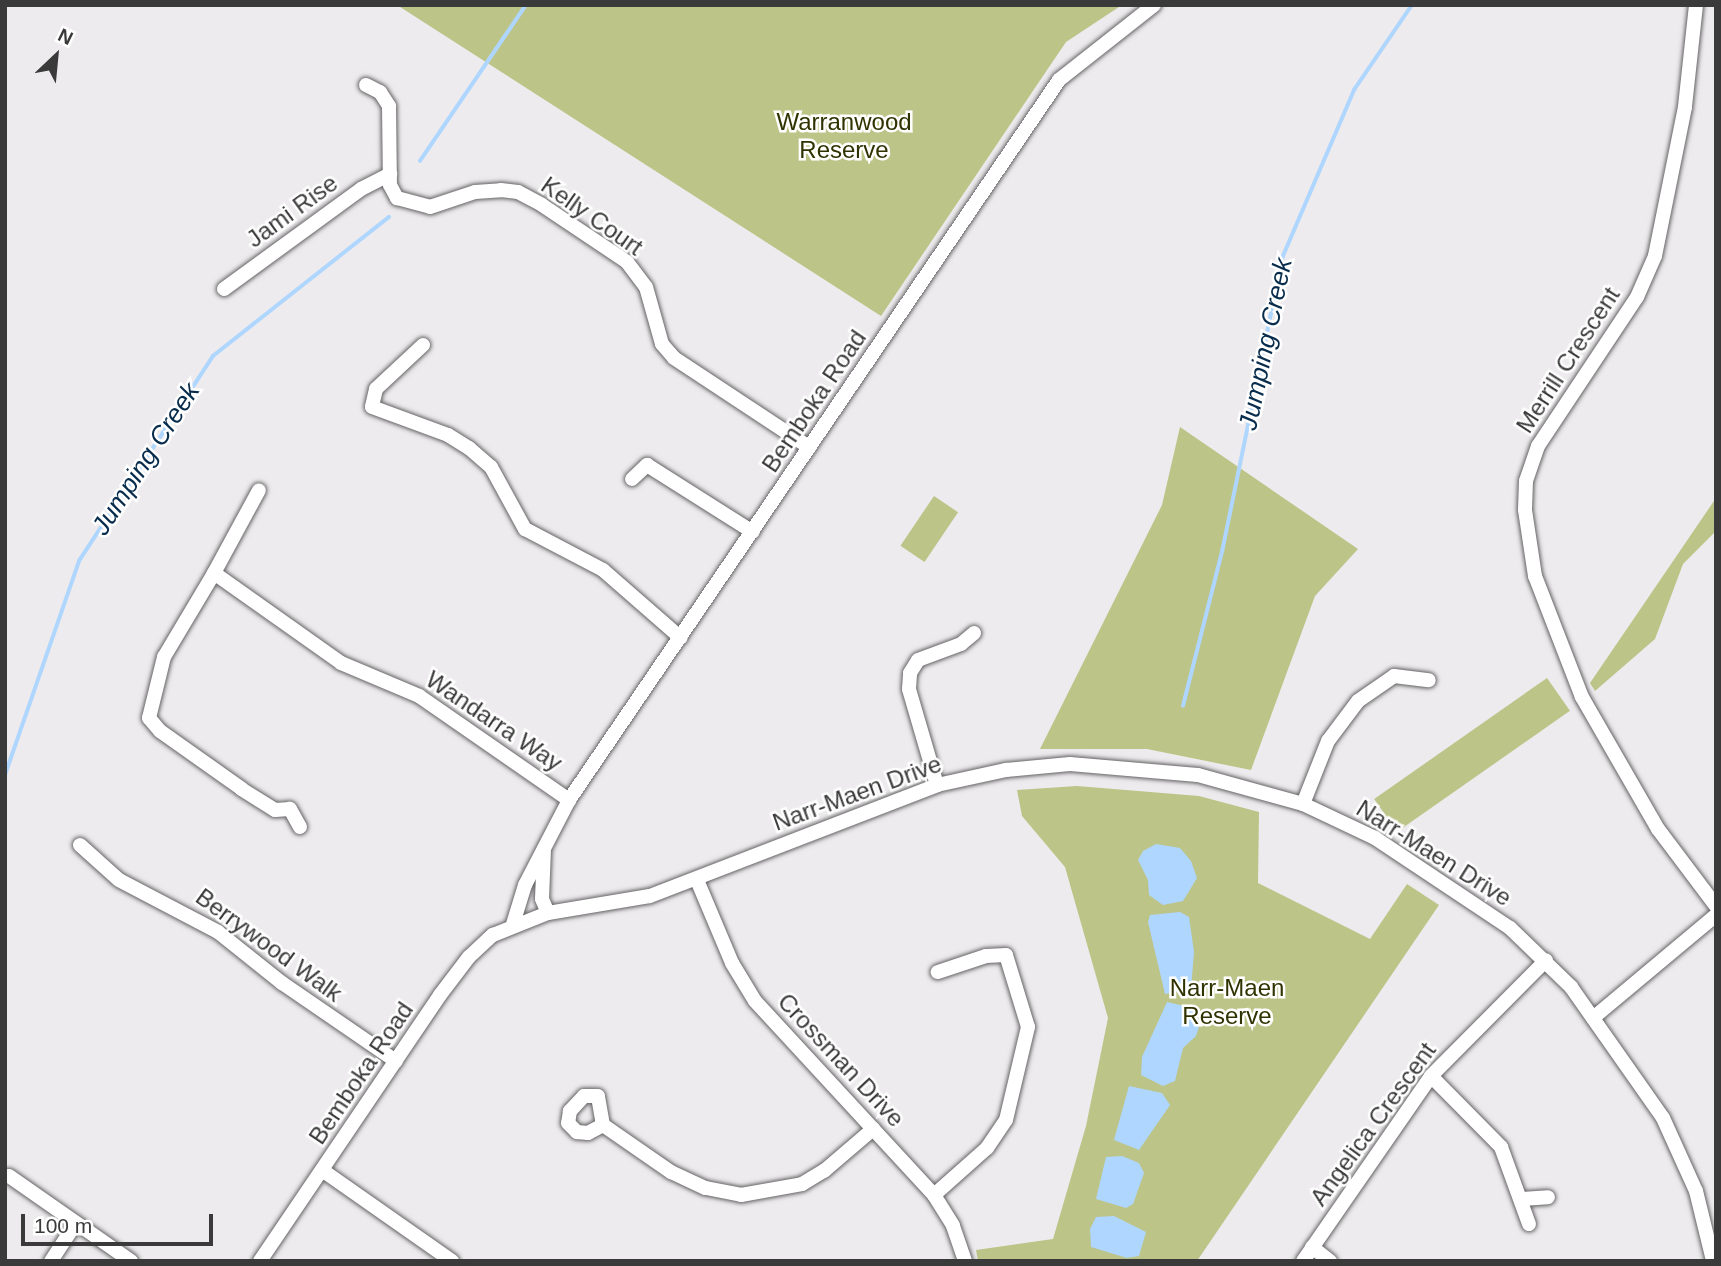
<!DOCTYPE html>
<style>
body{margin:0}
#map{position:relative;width:1721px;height:1266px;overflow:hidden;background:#edebed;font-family:Arial,sans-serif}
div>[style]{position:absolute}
.green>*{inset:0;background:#bdc488;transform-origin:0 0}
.water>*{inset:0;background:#afd6ff}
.stream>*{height:3.5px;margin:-1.75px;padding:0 1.75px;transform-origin:1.75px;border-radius:1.75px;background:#afd6ff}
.roads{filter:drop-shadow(0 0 2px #656365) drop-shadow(0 0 2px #656365)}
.minor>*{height:14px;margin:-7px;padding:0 7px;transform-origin:7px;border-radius:7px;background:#fff}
span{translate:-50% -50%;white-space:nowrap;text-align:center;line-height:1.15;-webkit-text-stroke:5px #fff;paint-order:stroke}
.park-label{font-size:24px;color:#303300}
.street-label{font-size:24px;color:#3b3a3b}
.water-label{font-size:26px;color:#082c4c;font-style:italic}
.frame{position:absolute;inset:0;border:7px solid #3b3a3b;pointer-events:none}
.north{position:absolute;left:21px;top:21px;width:70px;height:70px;-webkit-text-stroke:5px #fff;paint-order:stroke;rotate:26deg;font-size:19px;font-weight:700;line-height:28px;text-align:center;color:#3b3a3b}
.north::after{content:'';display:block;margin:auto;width:24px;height:32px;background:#3b3a3b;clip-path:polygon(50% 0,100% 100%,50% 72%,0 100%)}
.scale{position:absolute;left:21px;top:1214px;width:192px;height:32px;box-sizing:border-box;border:4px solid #3b3a3b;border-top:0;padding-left:9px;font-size:21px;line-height:24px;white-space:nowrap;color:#3b3a3b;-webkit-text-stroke:5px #fff;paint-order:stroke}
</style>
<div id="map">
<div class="green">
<div style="clip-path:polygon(397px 5px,1122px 5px,1066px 42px,881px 316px)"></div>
<div style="clip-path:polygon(1180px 427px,1358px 549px,1315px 596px,1251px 770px,1147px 749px,1040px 749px,1162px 505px)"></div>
<div style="left:934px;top:496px;width:29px;height:60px;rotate:34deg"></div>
<div style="clip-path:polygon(1716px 498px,1716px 531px,1683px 564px,1655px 639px,1595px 691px,1590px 683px)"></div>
<div style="left:1547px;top:678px;width:40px;height:211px;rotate:55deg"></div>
<div style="clip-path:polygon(1077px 786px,1199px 796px,1259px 812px,1258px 883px,1370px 939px,1407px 884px,1439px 905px,1197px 1261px,978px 1261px,976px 1250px,1053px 1239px,1086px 1126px,1108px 1018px,1065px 867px,1022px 816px,1017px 790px)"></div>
</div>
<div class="water">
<div style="clip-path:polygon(1156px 844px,1180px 848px,1191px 861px,1197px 878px,1183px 901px,1163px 905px,1149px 895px,1148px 880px,1138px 860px,1143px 851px)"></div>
<div style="clip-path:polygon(1180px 912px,1189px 917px,1194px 952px,1191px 989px,1165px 994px,1148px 922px,1150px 915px)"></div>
<div style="clip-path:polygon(1167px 1002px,1193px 1008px,1200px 1023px,1196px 1036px,1183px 1048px,1175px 1081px,1163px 1086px,1141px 1075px,1142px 1057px)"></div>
<div style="clip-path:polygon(1129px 1086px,1162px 1093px,1170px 1105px,1139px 1150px,1114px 1140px)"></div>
<div style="clip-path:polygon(1122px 1156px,1139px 1163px,1144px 1173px,1133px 1204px,1126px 1208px,1096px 1199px,1106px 1157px)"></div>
<div style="clip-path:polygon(1114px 1216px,1146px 1232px,1139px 1256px,1127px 1258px,1091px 1247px,1090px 1229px,1096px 1217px)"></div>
</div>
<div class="stream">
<div style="left:420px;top:161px;width:189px;rotate:-55.8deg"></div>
<div style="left:1183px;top:706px;width:159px;rotate:-75.8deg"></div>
<div style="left:1222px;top:552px;width:302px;rotate:-78.4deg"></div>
<div style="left:1283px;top:256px;width:181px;rotate:-66.8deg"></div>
<div style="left:1354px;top:90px;width:103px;rotate:-55.7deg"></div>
<div style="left:5px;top:775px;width:226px;rotate:-70.9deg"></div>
<div style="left:79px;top:561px;width:245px;rotate:-56.8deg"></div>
<div style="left:213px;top:356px;width:224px;rotate:-38.3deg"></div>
</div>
<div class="roads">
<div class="minor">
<div style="left:1696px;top:5px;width:103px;rotate:96.2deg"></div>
<div style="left:1685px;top:107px;width:152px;rotate:101.4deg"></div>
<div style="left:1655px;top:256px;width:45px;rotate:113.7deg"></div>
<div style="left:1637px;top:297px;width:179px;rotate:123.6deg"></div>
<div style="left:1538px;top:446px;width:37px;rotate:109deg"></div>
<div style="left:1526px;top:481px;width:29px;rotate:92deg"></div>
<div style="left:1525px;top:510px;width:67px;rotate:81.4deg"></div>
<div style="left:1535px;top:576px;width:130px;rotate:68.8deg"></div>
<div style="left:1582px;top:697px;width:152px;rotate:60.1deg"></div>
<div style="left:1658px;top:829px;width:96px;rotate:53deg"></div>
<div style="left:366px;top:85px;width:16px;rotate:27deg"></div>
<div style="left:380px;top:92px;width:17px;rotate:57deg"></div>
<div style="left:389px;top:106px;width:79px;rotate:89.3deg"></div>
<div style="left:390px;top:185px;width:15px;rotate:62deg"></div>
<div style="left:397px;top:198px;width:34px;rotate:15deg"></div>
<div style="left:430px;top:207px;width:47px;rotate:-18.4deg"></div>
<div style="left:475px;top:192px;width:26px;rotate:-4deg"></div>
<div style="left:501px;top:190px;width:17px;rotate:7deg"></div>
<div style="left:518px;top:192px;width:27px;rotate:28deg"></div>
<div style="left:542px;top:205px;width:102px;rotate:33.8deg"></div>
<div style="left:627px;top:262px;width:31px;rotate:53deg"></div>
<div style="left:646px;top:287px;width:59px;rotate:74.3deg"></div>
<div style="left:662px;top:344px;width:18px;rotate:49deg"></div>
<div style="left:674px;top:358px;width:162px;rotate:33.4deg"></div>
<div style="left:224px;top:289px;width:170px;rotate:-36.1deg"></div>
<div style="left:361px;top:189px;width:33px;rotate:-27deg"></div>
<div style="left:423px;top:345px;width:64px;rotate:136.9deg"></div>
<div style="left:376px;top:389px;width:18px;rotate:103deg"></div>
<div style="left:372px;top:407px;width:81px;rotate:20.2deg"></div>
<div style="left:448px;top:435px;width:25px;rotate:32deg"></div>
<div style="left:469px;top:448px;width:29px;rotate:41deg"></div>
<div style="left:491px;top:467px;width:71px;rotate:61.3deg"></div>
<div style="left:525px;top:529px;width:88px;rotate:27.7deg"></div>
<div style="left:603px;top:570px;width:103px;rotate:41.1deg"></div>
<div style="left:632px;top:479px;width:21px;rotate:-43deg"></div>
<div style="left:647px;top:465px;width:125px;rotate:32.3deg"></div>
<div style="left:214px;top:573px;width:94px;rotate:-61.5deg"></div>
<div style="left:937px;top:785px;width:100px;rotate:-106.3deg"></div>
<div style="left:909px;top:689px;width:16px;rotate:-86deg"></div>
<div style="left:910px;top:673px;width:15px;rotate:-58deg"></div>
<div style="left:918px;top:660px;width:46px;rotate:-20.4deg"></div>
<div style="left:961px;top:644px;width:17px;rotate:-40deg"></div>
<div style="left:1303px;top:804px;width:68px;rotate:-68.4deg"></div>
<div style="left:1328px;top:741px;width:50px;rotate:-53.1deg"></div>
<div style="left:1358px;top:701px;width:44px;rotate:-34.8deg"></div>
<div style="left:1394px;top:676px;width:35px;rotate:7deg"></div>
<div style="left:300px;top:827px;width:21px;rotate:-119deg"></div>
<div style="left:290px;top:809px;width:15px;rotate:176deg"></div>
<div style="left:275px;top:810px;width:39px;rotate:-148deg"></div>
<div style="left:242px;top:789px;width:100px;rotate:-144.7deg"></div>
<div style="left:160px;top:731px;width:17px;rotate:-130deg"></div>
<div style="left:149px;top:718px;width:63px;rotate:-76.2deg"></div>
<div style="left:164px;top:657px;width:98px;rotate:-59.2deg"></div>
<div style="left:214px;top:573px;width:156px;rotate:35.3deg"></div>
<div style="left:341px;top:663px;width:85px;rotate:22.9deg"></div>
<div style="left:419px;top:696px;width:183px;rotate:34.7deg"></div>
<div style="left:80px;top:845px;width:52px;rotate:41.9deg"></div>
<div style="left:119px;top:880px;width:112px;rotate:27.7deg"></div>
<div style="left:218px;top:932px;width:82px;rotate:38.6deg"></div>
<div style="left:282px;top:983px;width:138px;rotate:34.4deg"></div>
<div style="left:544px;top:849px;width:50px;rotate:92.3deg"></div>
<div style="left:542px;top:899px;width:15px;rotate:67deg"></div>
<div style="left:697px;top:880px;width:90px;rotate:67.1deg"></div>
<div style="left:732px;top:963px;width:44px;rotate:58.8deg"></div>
<div style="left:755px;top:1001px;width:264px;rotate:47.3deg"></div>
<div style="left:934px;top:1195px;width:36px;rotate:58deg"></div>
<div style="left:953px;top:1226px;width:37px;rotate:71deg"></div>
<div style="left:513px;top:924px;width:41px;rotate:-72.9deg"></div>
<div style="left:525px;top:885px;width:96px;rotate:-62.6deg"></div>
<div style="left:569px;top:800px;width:871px;rotate:-55.76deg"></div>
<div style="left:1059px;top:80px;width:121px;rotate:-38.3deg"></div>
<div style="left:1593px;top:1018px;width:160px;rotate:-39.9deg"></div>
<div style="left:1431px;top:1076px;width:100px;rotate:45.4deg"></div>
<div style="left:1501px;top:1147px;width:82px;rotate:70deg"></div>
<div style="left:603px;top:1125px;width:29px;rotate:-100deg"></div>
<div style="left:598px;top:1096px;width:14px;rotate:180deg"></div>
<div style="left:584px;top:1096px;width:21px;rotate:133deg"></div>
<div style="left:570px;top:1111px;width:12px;rotate:99deg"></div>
<div style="left:568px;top:1123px;width:13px;rotate:45deg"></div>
<div style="left:577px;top:1132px;width:11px;rotate:5deg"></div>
<div style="left:588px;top:1133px;width:17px;rotate:-28deg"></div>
<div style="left:603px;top:1125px;width:83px;rotate:34.7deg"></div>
<div style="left:671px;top:1172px;width:38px;rotate:25deg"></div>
<div style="left:706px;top:1188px;width:36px;rotate:11deg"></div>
<div style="left:741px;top:1195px;width:62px;rotate:-10.2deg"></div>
<div style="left:802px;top:1184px;width:26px;rotate:-31deg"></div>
<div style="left:824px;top:1171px;width:65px;rotate:-40.6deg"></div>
<div style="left:322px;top:1170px;width:159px;rotate:35deg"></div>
<div style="left:9px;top:1176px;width:149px;rotate:34.9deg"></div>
<div style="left:934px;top:1195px;width:71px;rotate:-41.6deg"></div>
<div style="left:987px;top:1148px;width:34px;rotate:-56deg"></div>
<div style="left:1006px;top:1120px;width:96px;rotate:-76.7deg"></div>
<div style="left:1028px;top:1027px;width:75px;rotate:-107deg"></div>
<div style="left:1006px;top:955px;width:20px;rotate:177deg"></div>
<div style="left:986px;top:956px;width:51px;rotate:161.6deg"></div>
<div style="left:1522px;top:1199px;width:26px;rotate:-4deg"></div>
<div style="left:1312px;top:1247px;width:23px;rotate:38deg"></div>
<div style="left:51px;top:1261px;width:45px;rotate:-56.7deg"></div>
<div style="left:260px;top:1261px;width:321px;rotate:-55.9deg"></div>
<div style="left:440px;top:995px;width:48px;rotate:-52.7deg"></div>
<div style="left:469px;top:957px;width:33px;rotate:-43deg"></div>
<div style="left:493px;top:935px;width:59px;rotate:-21.8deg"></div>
<div style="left:548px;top:913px;width:103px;rotate:-9.5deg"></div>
<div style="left:650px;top:896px;width:308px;rotate:-21.1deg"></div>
<div style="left:937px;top:785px;width:71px;rotate:-12.3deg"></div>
<div style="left:1006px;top:770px;width:64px;rotate:-5.4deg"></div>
<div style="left:1070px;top:764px;width:128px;rotate:4.9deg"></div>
<div style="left:1198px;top:775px;width:109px;rotate:15.4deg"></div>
<div style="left:1303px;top:804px;width:80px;rotate:25.3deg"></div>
<div style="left:1375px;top:838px;width:162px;rotate:33.7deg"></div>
<div style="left:1510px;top:928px;width:85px;rotate:44deg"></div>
<div style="left:1571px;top:987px;width:160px;rotate:54.9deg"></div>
<div style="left:1663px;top:1118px;width:80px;rotate:65.7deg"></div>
<div style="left:1696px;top:1191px;width:72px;rotate:76.3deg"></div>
<div style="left:1303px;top:1261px;width:225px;rotate:-55.3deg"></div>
<div style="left:1431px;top:1076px;width:163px;rotate:-45.2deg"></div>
</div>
</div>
<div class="park-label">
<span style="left:844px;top:136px">Warranwood<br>Reserve</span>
<span style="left:1227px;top:1002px">Narr-Maen<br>Reserve</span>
</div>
<div class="street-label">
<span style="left:292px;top:211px;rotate:-36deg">Jami Rise</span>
<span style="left:592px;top:216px;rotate:35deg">Kelly Court</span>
<span style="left:1568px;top:360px;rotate:-57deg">Merrill Crescent</span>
<span style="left:814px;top:401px;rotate:-56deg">Bemboka Road</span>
<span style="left:494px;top:721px;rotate:34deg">Wandarra Way</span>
<span style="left:857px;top:793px;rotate:-20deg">Narr-Maen Drive</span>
<span style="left:1434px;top:853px;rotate:32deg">Narr-Maen Drive</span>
<span style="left:269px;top:945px;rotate:36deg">Berrywood Walk</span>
<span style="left:841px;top:1060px;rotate:47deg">Crossman Drive</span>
<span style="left:361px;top:1073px;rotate:-56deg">Bemboka Road</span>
<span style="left:1373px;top:1124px;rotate:-54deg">Angelica Crescent</span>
</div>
<div class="water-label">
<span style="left:1266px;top:344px;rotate:-78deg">Jumping Creek</span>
<span style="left:146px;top:459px;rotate:-57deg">Jumping Creek</span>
</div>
<div class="frame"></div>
<div class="north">N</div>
<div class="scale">100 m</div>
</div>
